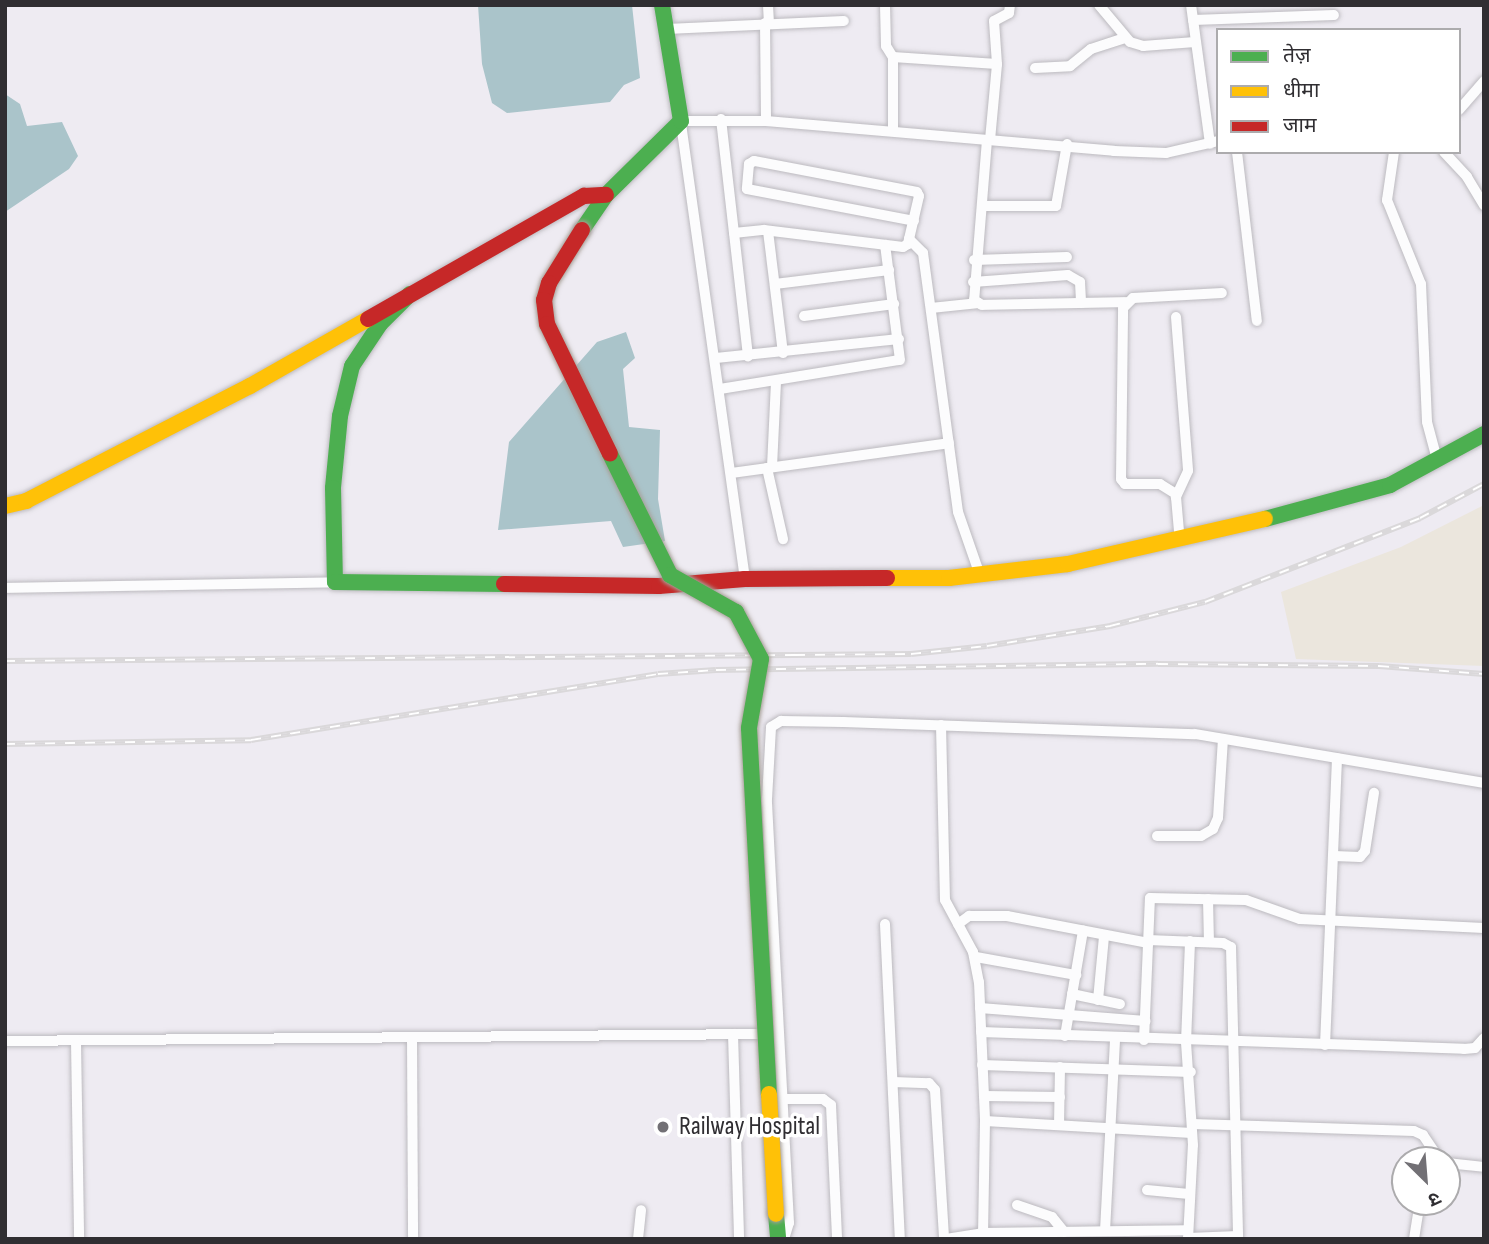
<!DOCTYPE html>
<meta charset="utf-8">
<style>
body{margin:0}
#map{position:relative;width:1489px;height:1244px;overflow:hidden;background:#eeebf2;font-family:"Sofia Sans Condensed","Noto Sans Devanagari",sans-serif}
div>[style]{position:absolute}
.industrial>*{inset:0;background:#ebe6dd}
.water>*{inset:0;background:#aac4ca}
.roads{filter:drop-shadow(0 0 2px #bcbabf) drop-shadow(0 0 2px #bcbabf)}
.street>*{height:10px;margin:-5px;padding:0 5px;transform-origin:5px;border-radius:5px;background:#fcfcfd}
.fast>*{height:16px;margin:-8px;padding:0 8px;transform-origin:8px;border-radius:8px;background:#4caf50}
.slow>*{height:16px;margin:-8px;padding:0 8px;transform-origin:8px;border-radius:8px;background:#ffc107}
.jam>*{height:16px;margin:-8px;padding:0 8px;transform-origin:8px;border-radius:8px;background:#c62828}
.rail>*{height:6px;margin-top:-3px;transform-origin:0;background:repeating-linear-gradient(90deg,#fff 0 10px,#dad8da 0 20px);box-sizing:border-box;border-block:2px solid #dad8da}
.bridges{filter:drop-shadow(0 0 2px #a7a098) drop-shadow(0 0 2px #a7a098)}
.fast-bridge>*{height:16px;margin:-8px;padding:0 8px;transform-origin:8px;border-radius:8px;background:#4caf50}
.slow-bridge>*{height:16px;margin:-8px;padding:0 8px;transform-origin:8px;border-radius:8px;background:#ffc107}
.jam-bridge>*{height:16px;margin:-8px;padding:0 8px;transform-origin:8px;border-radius:8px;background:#c62828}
.dots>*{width:19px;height:19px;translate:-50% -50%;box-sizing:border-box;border:4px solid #fff;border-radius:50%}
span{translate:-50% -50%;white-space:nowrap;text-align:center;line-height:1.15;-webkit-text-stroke:7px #fff;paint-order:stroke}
.poi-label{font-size:26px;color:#302e32}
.left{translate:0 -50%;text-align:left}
.frame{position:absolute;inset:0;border:7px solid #302e32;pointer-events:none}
.legend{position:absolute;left:1216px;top:28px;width:245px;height:126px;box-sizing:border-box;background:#fff;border:2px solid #acabad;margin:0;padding:9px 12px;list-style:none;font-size:21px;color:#302e32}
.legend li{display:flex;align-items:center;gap:14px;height:35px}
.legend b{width:35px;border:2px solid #acabad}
.north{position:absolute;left:1391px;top:1146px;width:70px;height:70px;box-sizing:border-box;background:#fff;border:2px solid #acabad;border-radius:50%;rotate:155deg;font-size:19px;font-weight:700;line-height:28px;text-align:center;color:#302e32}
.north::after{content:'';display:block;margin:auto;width:24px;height:32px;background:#727075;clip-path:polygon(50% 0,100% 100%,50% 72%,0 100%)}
</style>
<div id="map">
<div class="industrial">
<div style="clip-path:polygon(1484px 505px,1484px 666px,1296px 659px,1281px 592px,1401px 547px)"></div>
</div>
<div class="water">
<div style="clip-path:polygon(478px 5px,632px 5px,640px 78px,624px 85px,610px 102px,507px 113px,492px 103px,482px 64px)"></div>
<div style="clip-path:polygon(5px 94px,20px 104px,27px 126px,62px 122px,78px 156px,69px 169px,5px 212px)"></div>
<div style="clip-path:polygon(626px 332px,635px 358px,623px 369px,629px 427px,660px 430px,658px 499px,665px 541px,623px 547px,611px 521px,498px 530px,509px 442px,597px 342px)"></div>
</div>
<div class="roads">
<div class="street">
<div style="left:768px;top:5px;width:18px;rotate:87deg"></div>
<div style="left:885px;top:5px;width:41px;rotate:88.6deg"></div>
<div style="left:886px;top:46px;width:13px;rotate:58deg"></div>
<div style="left:893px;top:57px;width:104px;rotate:3.9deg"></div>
<div style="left:1099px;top:5px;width:48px;rotate:50deg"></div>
<div style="left:1130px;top:42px;width:14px;rotate:17deg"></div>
<div style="left:1143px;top:46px;width:52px;rotate:-4.4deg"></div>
<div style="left:1191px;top:5px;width:140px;rotate:82.2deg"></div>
<div style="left:1193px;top:20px;width:141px;rotate:-2deg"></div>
<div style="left:765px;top:23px;width:98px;rotate:89.4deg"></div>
<div style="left:666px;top:29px;width:178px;rotate:-2.6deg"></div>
<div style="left:1035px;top:68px;width:35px;rotate:-3deg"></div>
<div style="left:1070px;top:66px;width:27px;rotate:-39deg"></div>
<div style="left:1091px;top:49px;width:36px;rotate:-18deg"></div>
<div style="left:1459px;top:110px;width:38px;rotate:-49deg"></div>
<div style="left:721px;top:119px;width:239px;rotate:83.5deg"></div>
<div style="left:893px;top:131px;width:74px;rotate:-90deg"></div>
<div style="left:987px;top:140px;width:161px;rotate:94.6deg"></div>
<div style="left:974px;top:300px;width:9px;rotate:32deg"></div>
<div style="left:982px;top:305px;width:143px;rotate:-1.2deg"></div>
<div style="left:990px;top:140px;width:76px;rotate:-84.7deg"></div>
<div style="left:997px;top:64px;width:43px;rotate:-94deg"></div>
<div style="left:994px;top:21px;width:17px;rotate:-28deg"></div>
<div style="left:1009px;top:13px;width:8px;rotate:-83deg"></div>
<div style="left:1237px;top:152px;width:170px;rotate:83.3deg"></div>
<div style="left:1394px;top:152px;width:49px;rotate:98.3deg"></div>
<div style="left:1387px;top:200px;width:91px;rotate:68deg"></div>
<div style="left:1421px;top:284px;width:138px;rotate:87.5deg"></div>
<div style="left:1427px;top:422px;width:39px;rotate:75deg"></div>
<div style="left:1444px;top:152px;width:34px;rotate:47deg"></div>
<div style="left:1467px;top:177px;width:33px;rotate:59deg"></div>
<div style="left:982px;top:206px;width:74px"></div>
<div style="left:1056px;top:206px;width:63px;rotate:-79.9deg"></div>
<div style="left:768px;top:231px;width:123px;rotate:83deg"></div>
<div style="left:734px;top:233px;width:30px;rotate:-6deg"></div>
<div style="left:764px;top:230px;width:140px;rotate:7deg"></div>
<div style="left:903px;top:247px;width:6px;rotate:-31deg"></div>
<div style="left:908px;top:244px;width:5px;rotate:-79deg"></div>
<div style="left:909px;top:239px;width:44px;rotate:-76.9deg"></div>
<div style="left:919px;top:196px;width:4px;rotate:-117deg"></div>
<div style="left:917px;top:192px;width:166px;rotate:-169.2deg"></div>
<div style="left:754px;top:161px;width:6px;rotate:149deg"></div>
<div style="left:749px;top:164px;width:25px;rotate:95deg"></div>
<div style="left:747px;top:189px;width:170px;rotate:10.8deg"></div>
<div style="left:909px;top:239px;width:20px;rotate:45deg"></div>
<div style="left:923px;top:253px;width:261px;rotate:82.3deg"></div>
<div style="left:958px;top:512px;width:67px;rotate:70.8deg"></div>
<div style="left:974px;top:260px;width:93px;rotate:-1.8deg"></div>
<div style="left:973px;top:282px;width:95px;rotate:-4.2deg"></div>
<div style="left:1068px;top:275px;width:14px;rotate:30deg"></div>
<div style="left:1080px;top:282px;width:21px;rotate:87deg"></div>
<div style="left:775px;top:284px;width:115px;rotate:-7deg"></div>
<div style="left:931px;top:308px;width:48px;rotate:-5.9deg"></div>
<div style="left:804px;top:316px;width:91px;rotate:-7.6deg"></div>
<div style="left:1176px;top:317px;width:154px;rotate:85.5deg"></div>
<div style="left:1188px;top:471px;width:29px;rotate:115deg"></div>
<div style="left:1176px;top:497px;width:38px;rotate:85deg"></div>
<div style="left:716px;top:358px;width:184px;rotate:-5.9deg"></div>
<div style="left:720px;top:389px;width:182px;rotate:-9.2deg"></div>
<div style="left:900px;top:360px;width:116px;rotate:-97.4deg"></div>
<div style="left:772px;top:467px;width:86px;rotate:-87.3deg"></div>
<div style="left:767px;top:468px;width:73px;rotate:77.3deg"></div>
<div style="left:731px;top:473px;width:220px;rotate:-7.8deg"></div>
<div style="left:1176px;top:494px;width:19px;rotate:-148deg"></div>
<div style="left:1160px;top:484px;width:35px;rotate:180deg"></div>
<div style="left:1125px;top:484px;width:6px;rotate:-129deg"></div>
<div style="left:1121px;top:479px;width:171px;rotate:-89.3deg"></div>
<div style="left:1123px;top:308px;width:14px;rotate:-45deg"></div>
<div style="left:1133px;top:298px;width:89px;rotate:-3.2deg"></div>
<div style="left:745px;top:579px;width:462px;rotate:-98deg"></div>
<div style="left:681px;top:121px;width:85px"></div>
<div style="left:766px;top:121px;width:349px;rotate:4.9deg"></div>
<div style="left:1114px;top:151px;width:52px;rotate:2.2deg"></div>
<div style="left:1166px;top:153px;width:53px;rotate:-13deg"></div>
<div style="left:5px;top:588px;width:330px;rotate:-1deg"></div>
<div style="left:941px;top:725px;width:175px;rotate:88.7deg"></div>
<div style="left:945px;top:900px;width:59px;rotate:61.7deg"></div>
<div style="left:973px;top:952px;width:31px;rotate:79deg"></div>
<div style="left:979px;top:982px;width:139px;rotate:87.5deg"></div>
<div style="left:985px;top:1121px;width:112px;rotate:91deg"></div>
<div style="left:1157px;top:836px;width:44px"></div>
<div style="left:1201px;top:836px;width:14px;rotate:-30deg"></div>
<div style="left:1213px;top:829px;width:12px;rotate:-66deg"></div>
<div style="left:1218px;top:818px;width:79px;rotate:-86.4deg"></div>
<div style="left:1334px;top:856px;width:26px;rotate:2deg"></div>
<div style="left:1360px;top:857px;width:8px;rotate:-50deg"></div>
<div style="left:1365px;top:851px;width:59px;rotate:-81.2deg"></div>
<div style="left:1208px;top:899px;width:43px;rotate:88.7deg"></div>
<div style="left:885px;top:924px;width:315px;rotate:87.3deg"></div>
<div style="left:958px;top:924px;width:14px;rotate:-36deg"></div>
<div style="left:969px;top:916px;width:38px"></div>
<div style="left:1007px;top:916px;width:144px;rotate:10.8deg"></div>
<div style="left:1148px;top:940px;width:75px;rotate:2.3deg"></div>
<div style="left:1223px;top:943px;width:9px;rotate:27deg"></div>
<div style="left:1231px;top:947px;width:289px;rotate:88.6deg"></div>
<div style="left:1238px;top:1236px;width:50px;rotate:177.7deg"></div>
<div style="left:976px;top:957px;width:102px;rotate:10.2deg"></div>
<div style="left:1072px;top:994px;width:49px;rotate:11.8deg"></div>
<div style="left:1098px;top:1000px;width:64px;rotate:-84.6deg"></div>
<div style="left:980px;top:1008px;width:166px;rotate:4.5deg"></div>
<div style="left:981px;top:1032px;width:483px;rotate:2deg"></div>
<div style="left:1464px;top:1049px;width:11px;rotate:-5deg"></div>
<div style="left:1475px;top:1048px;width:13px;rotate:-48deg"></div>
<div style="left:733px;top:1034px;width:205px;rotate:88.3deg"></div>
<div style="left:1065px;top:1036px;width:107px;rotate:-80.3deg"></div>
<div style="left:412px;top:1037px;width:202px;rotate:89.7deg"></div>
<div style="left:1144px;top:1040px;width:142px;rotate:-87.6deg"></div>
<div style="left:1150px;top:898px;width:96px;rotate:1.2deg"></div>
<div style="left:1246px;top:900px;width:57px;rotate:19.4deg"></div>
<div style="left:1300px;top:919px;width:184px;rotate:2.8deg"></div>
<div style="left:5px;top:1041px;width:762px;rotate:-0.53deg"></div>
<div style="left:76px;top:1041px;width:198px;rotate:89.1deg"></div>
<div style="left:1325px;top:1045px;width:287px;rotate:-87.6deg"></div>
<div style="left:982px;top:1065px;width:209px;rotate:1.9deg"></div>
<div style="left:893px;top:1082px;width:36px;rotate:2deg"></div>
<div style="left:929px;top:1083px;width:9px;rotate:49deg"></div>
<div style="left:935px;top:1090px;width:149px;rotate:86.5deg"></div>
<div style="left:984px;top:1096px;width:76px;rotate:0.8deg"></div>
<div style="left:783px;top:1099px;width:40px"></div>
<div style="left:823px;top:1099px;width:10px;rotate:37deg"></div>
<div style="left:831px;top:1105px;width:134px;rotate:87.4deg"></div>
<div style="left:985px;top:1121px;width:207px;rotate:3.3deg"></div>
<div style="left:1192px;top:1124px;width:222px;rotate:1.8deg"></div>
<div style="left:1414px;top:1131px;width:10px;rotate:24deg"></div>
<div style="left:1423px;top:1135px;width:30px;rotate:56deg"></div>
<div style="left:1059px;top:1125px;width:58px;rotate:-89deg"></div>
<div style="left:1447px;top:1163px;width:37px;rotate:6deg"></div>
<div style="left:1147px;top:1190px;width:42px;rotate:5.4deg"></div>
<div style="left:1017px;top:1205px;width:37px;rotate:19deg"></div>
<div style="left:1052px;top:1217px;width:19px;rotate:51deg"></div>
<div style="left:1105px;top:1231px;width:193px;rotate:-87deg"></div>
<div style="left:638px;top:1239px;width:29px;rotate:-84deg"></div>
<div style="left:784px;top:1239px;width:17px;rotate:-73deg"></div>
<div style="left:789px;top:1223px;width:425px;rotate:-93deg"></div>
<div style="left:767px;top:799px;width:72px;rotate:-86.8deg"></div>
<div style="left:771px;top:727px;width:12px;rotate:-31deg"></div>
<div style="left:781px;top:721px;width:62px;rotate:0.9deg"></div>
<div style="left:843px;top:722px;width:352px;rotate:2deg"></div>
<div style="left:1195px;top:734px;width:293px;rotate:9.6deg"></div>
<div style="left:946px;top:1239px;width:37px;rotate:-9deg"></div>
<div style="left:983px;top:1233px;width:205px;rotate:-0.8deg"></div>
<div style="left:1188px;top:1239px;width:94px;rotate:-87deg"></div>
<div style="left:1193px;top:1145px;width:103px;rotate:-93.9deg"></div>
<div style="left:1186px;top:1042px;width:101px;rotate:-87.7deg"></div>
<div style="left:1414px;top:1239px;width:37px;rotate:-81deg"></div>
</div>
<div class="fast">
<div style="left:582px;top:230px;width:42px;rotate:-55.6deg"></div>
<div style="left:606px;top:195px;width:105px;rotate:-44.6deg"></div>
<div style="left:681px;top:121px;width:118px;rotate:-99.3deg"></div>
<div style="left:410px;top:294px;width:42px;rotate:135deg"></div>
<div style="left:380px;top:324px;width:50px;rotate:123.7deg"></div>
<div style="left:352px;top:366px;width:51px;rotate:103.5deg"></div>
<div style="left:340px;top:416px;width:72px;rotate:95.6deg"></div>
<div style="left:333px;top:488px;width:94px;rotate:88.8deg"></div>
<div style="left:335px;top:582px;width:169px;rotate:0.7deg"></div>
<div style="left:1265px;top:519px;width:130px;rotate:-15.2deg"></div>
<div style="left:1390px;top:485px;width:107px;rotate:-28.5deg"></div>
<div style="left:776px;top:1214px;width:25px;rotate:85deg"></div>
</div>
<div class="slow">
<div style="left:5px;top:506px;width:22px;rotate:-13deg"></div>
<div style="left:26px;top:501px;width:252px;rotate:-27.2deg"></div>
<div style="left:250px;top:386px;width:136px;rotate:-29.6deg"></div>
<div style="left:887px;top:578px;width:62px"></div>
<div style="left:949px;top:578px;width:120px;rotate:-6.7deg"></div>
<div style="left:1068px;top:564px;width:202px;rotate:-12.9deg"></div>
</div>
<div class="jam">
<div style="left:368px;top:319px;width:249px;rotate:-29.7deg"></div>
<div style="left:584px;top:196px;width:22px;rotate:-3deg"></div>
<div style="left:504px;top:584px;width:155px;rotate:0.7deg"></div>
<div style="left:659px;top:586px;width:86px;rotate:-4.7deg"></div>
<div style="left:745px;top:579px;width:142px;rotate:-0.4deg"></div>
</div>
</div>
<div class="rail">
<div style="left:5px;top:661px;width:790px;rotate:-0.44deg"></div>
<div style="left:795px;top:655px;width:116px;rotate:-0.5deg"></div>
<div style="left:911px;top:654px;width:76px;rotate:-6deg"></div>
<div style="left:987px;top:646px;width:125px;rotate:-9.2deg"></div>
<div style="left:1110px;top:626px;width:98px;rotate:-14.2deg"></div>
<div style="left:1205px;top:602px;width:231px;rotate:-21.3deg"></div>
<div style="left:1420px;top:518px;width:72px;rotate:-28deg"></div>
<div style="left:5px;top:744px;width:246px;rotate:-0.9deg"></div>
<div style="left:251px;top:740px;width:412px;rotate:-9.2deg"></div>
<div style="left:658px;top:674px;width:58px;rotate:-3.9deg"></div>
<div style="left:716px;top:670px;width:442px;rotate:-0.8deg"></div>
<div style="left:1158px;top:664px;width:221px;rotate:0.5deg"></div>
<div style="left:1379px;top:666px;width:105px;rotate:4.4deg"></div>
</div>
<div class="bridges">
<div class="fast-bridge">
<div style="left:610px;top:454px;width:135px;rotate:63.6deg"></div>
<div style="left:670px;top:575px;width:76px;rotate:29.3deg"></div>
<div style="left:736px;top:612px;width:53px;rotate:62deg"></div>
<div style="left:761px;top:659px;width:70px;rotate:99.9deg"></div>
<div style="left:749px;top:728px;width:367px;rotate:86.9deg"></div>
</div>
<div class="slow-bridge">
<div style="left:769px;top:1094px;width:120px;rotate:86.7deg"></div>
</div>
<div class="jam-bridge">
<div style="left:582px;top:230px;width:62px;rotate:121.9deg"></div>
<div style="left:549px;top:283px;width:18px;rotate:106deg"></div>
<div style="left:544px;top:300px;width:24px;rotate:83deg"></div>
<div style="left:547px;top:324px;width:144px;rotate:64.1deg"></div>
</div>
</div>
<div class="dots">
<div style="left:663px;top:1127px;background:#727075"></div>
</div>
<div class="poi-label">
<span class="left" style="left:679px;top:1127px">Railway Hospital</span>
</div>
<div class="frame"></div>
<ul class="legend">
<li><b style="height:9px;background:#4caf50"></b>तेज़</li>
<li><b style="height:9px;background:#ffc107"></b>धीमा</li>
<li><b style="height:9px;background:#c62828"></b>जाम</li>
</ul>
<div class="north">उ</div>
</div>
